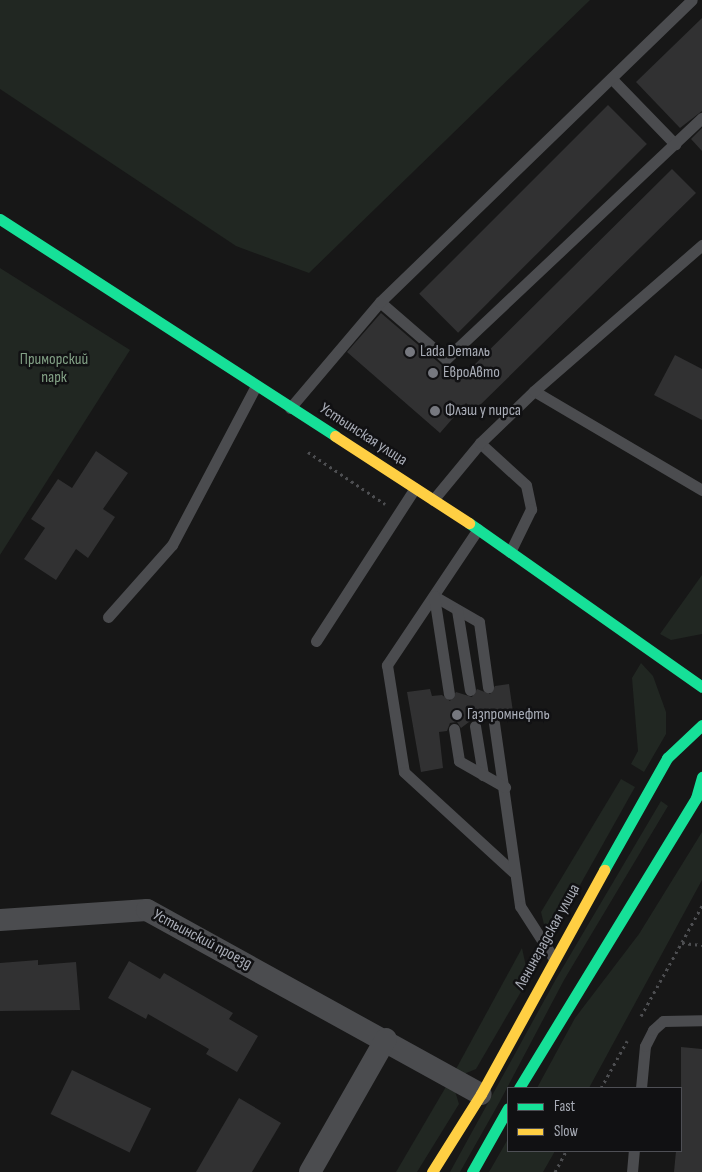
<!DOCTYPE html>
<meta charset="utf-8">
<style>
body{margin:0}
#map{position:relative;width:702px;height:1172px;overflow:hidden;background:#171717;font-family:"Sofia Sans Condensed",sans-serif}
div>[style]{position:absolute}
.green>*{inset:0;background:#212722}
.building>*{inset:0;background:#313132;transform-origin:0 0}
.path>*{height:3px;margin-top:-1.5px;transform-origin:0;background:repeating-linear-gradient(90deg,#4d4e51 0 2.5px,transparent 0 6.5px)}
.lane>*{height:11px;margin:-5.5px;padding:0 5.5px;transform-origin:5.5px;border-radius:5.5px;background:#4b4c4f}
.street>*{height:22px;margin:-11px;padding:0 11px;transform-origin:11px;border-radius:11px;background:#4b4c4f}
.fast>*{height:11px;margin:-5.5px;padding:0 5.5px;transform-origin:5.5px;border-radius:5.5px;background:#16e098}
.slow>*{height:11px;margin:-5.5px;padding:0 5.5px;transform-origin:5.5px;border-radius:5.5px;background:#ffcf43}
.dots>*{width:14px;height:14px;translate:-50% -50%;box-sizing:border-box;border:2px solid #111113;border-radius:50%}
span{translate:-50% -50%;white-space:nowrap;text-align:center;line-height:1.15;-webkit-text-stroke:5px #111113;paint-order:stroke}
.poi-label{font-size:16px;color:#a9adb7}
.left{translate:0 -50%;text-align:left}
.park-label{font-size:16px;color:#82a085}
.street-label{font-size:16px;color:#a9adb7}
.legend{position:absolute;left:507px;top:1087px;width:175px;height:65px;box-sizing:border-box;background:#111113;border:1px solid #4e4f55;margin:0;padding:6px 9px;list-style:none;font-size:15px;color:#a9adb7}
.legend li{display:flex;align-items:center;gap:10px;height:25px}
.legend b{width:25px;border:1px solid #4e4f55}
</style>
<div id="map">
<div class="green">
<div style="clip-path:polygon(0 0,590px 0,309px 273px,236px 246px,0 89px)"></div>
<div style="clip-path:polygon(0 268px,130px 350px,0 555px)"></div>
<div style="clip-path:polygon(702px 575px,702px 634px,671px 640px,660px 634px)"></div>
<div style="clip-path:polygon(641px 663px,653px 676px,666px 712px,666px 734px,644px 772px,631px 764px,638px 751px,632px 678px)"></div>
<div style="clip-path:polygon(621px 779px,635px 787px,552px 935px,546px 933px,541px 912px)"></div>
<div style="clip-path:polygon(661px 801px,668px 806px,564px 980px,499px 1103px,460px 1172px,450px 1172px,556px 979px)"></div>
<div style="clip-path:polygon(702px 832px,702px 880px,589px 1088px,537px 1088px,575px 1018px,639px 934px)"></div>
<div style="clip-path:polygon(522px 948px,528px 976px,522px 990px,476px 1069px,464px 1074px,456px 1069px)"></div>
<div style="clip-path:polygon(447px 1085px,455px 1091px,459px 1104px,417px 1172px,396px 1172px)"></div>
<div style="clip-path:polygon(508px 1139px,508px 1151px,555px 1151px,543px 1172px,489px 1172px)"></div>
</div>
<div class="building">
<div style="clip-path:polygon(702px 18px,702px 111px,680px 128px,636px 82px)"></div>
<div style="left:608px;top:105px;width:55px;height:267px;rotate:45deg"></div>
<div style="clip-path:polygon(702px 128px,702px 151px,691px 139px)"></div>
<div style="clip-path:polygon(672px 169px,696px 193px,474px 411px,466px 403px,440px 433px,347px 352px,381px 313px,459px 380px)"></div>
<div style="clip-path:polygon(675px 355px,702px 369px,702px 420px,654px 395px)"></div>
<div style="clip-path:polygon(96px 451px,128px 473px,103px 509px,115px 517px,88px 558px,76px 549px,56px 580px,24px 559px,45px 528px,31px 519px,58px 479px,72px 488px)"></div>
<div style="clip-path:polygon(509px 684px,514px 719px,501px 721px,492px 716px,482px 724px,473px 719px,461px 728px,457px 722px,450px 723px,447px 731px,439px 732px,443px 768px,421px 772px,407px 692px,430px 689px,432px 696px,442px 695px,450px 701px,456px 692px,472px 697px,477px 689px,490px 694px,495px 686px)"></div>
<div style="clip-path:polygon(38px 960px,38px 965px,76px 962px,80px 1010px,0 1011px,0 963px)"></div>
<div style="clip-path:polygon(129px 961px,160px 979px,164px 973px,233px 1013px,229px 1019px,258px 1036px,237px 1072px,206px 1054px,209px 1049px,148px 1014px,146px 1019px,108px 998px)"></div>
<div style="clip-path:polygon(681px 1047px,702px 1049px,702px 1172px,674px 1172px,676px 1151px,681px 1151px)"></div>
<div style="left:72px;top:1070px;width:88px;height:49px;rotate:26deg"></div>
<div style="clip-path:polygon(239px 1098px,281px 1123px,252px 1172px,196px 1172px)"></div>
</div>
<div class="path">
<div style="left:308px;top:452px;width:93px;rotate:34deg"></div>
<div style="left:682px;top:943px;width:20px;rotate:6deg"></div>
<div style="left:641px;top:1016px;width:126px;rotate:-61deg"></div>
<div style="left:601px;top:1088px;width:54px;rotate:-61deg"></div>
<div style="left:555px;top:1172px;width:24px;rotate:-62deg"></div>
</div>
<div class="lane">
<div style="left:612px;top:79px;width:91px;rotate:45.9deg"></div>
<div style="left:380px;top:302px;width:87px;rotate:40.8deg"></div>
<div style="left:446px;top:359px;width:352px;rotate:-43.3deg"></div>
<div style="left:534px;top:391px;width:195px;rotate:30.5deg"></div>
<div style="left:290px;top:408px;width:139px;rotate:-49.7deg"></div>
<div style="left:380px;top:302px;width:434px;rotate:-44.1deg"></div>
<div style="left:480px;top:443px;width:62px;rotate:42.4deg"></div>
<div style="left:526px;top:485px;width:25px;rotate:78deg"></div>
<div style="left:531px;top:509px;width:48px;rotate:116deg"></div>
<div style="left:433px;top:500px;width:74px;rotate:-50.5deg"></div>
<div style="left:480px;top:443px;width:75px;rotate:-43.9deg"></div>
<div style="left:534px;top:391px;width:223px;rotate:-41deg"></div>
<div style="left:478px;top:529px;width:164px;rotate:123.8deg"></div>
<div style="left:387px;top:665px;width:108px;rotate:81deg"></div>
<div style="left:404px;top:772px;width:148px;rotate:42.5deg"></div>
<div style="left:434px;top:596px;width:52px;rotate:30deg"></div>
<div style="left:479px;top:622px;width:66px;rotate:82.1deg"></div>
<div style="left:434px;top:596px;width:99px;rotate:81.3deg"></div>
<div style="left:457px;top:610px;width:81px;rotate:80.8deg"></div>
<div style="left:108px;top:617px;width:96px;rotate:-48.4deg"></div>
<div style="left:172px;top:545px;width:180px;rotate:-62.2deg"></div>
<div style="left:316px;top:641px;width:182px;rotate:-57.1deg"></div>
<div style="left:494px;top:723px;width:185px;rotate:81.9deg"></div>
<div style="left:520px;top:906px;width:63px;rotate:57.3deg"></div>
<div style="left:475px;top:726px;width:50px;rotate:80.7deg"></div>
<div style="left:454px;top:729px;width:32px;rotate:81deg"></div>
<div style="left:459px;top:761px;width:53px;rotate:29.5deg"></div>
<div style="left:641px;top:1088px;width:42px;rotate:-84.6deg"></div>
<div style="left:645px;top:1046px;width:18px;rotate:-63deg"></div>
<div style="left:653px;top:1030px;width:13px;rotate:-42deg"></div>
<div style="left:663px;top:1021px;width:39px;rotate:-1deg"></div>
<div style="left:632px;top:1172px;width:21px;rotate:-85deg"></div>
</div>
<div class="street">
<div style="left:0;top:920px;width:147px;rotate:-3.9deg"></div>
<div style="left:147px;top:910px;width:381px;rotate:28.9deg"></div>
<div style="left:310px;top:1172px;width:153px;rotate:-60.3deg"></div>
</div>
<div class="fast">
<div style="left:0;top:219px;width:399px;rotate:32.9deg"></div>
<div style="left:469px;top:523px;width:285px;rotate:35.1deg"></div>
<div style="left:604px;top:870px;width:129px;rotate:-60.6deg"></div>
<div style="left:667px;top:758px;width:48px;rotate:-43.3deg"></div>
<div style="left:519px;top:1088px;width:340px;rotate:-58.6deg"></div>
<div style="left:696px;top:798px;width:22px;rotate:-74deg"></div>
<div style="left:472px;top:1172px;width:73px;rotate:-60.6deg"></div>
</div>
<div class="slow">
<div style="left:335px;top:436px;width:160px;rotate:33deg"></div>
<div style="left:432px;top:1172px;width:92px;rotate:-57.9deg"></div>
<div style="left:481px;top:1094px;width:256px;rotate:-61.2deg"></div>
</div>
<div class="dots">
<div style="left:410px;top:352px;background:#76787f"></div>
<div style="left:433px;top:373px;background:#76787f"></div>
<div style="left:435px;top:411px;background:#76787f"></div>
<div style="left:457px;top:715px;background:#76787f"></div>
</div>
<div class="poi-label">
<span class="left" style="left:420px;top:352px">Lada Dеталь</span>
<span class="left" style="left:443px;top:373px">ЕвроАвто</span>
<span class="left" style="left:445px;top:411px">Флэш у пирса</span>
<span class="left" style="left:467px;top:715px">Газпромнефть</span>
</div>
<div class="park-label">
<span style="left:54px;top:369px">Приморский<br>парк</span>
</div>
<div class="street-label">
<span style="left:363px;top:435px;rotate:33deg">Устьинская улица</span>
<span style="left:548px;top:937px;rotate:-61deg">Ленинградская улица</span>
<span style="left:202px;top:940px;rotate:28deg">Устьинский проезд</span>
</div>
<ul class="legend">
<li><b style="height:6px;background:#16e098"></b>Fast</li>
<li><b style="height:6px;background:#ffcf43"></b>Slow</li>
</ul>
</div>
